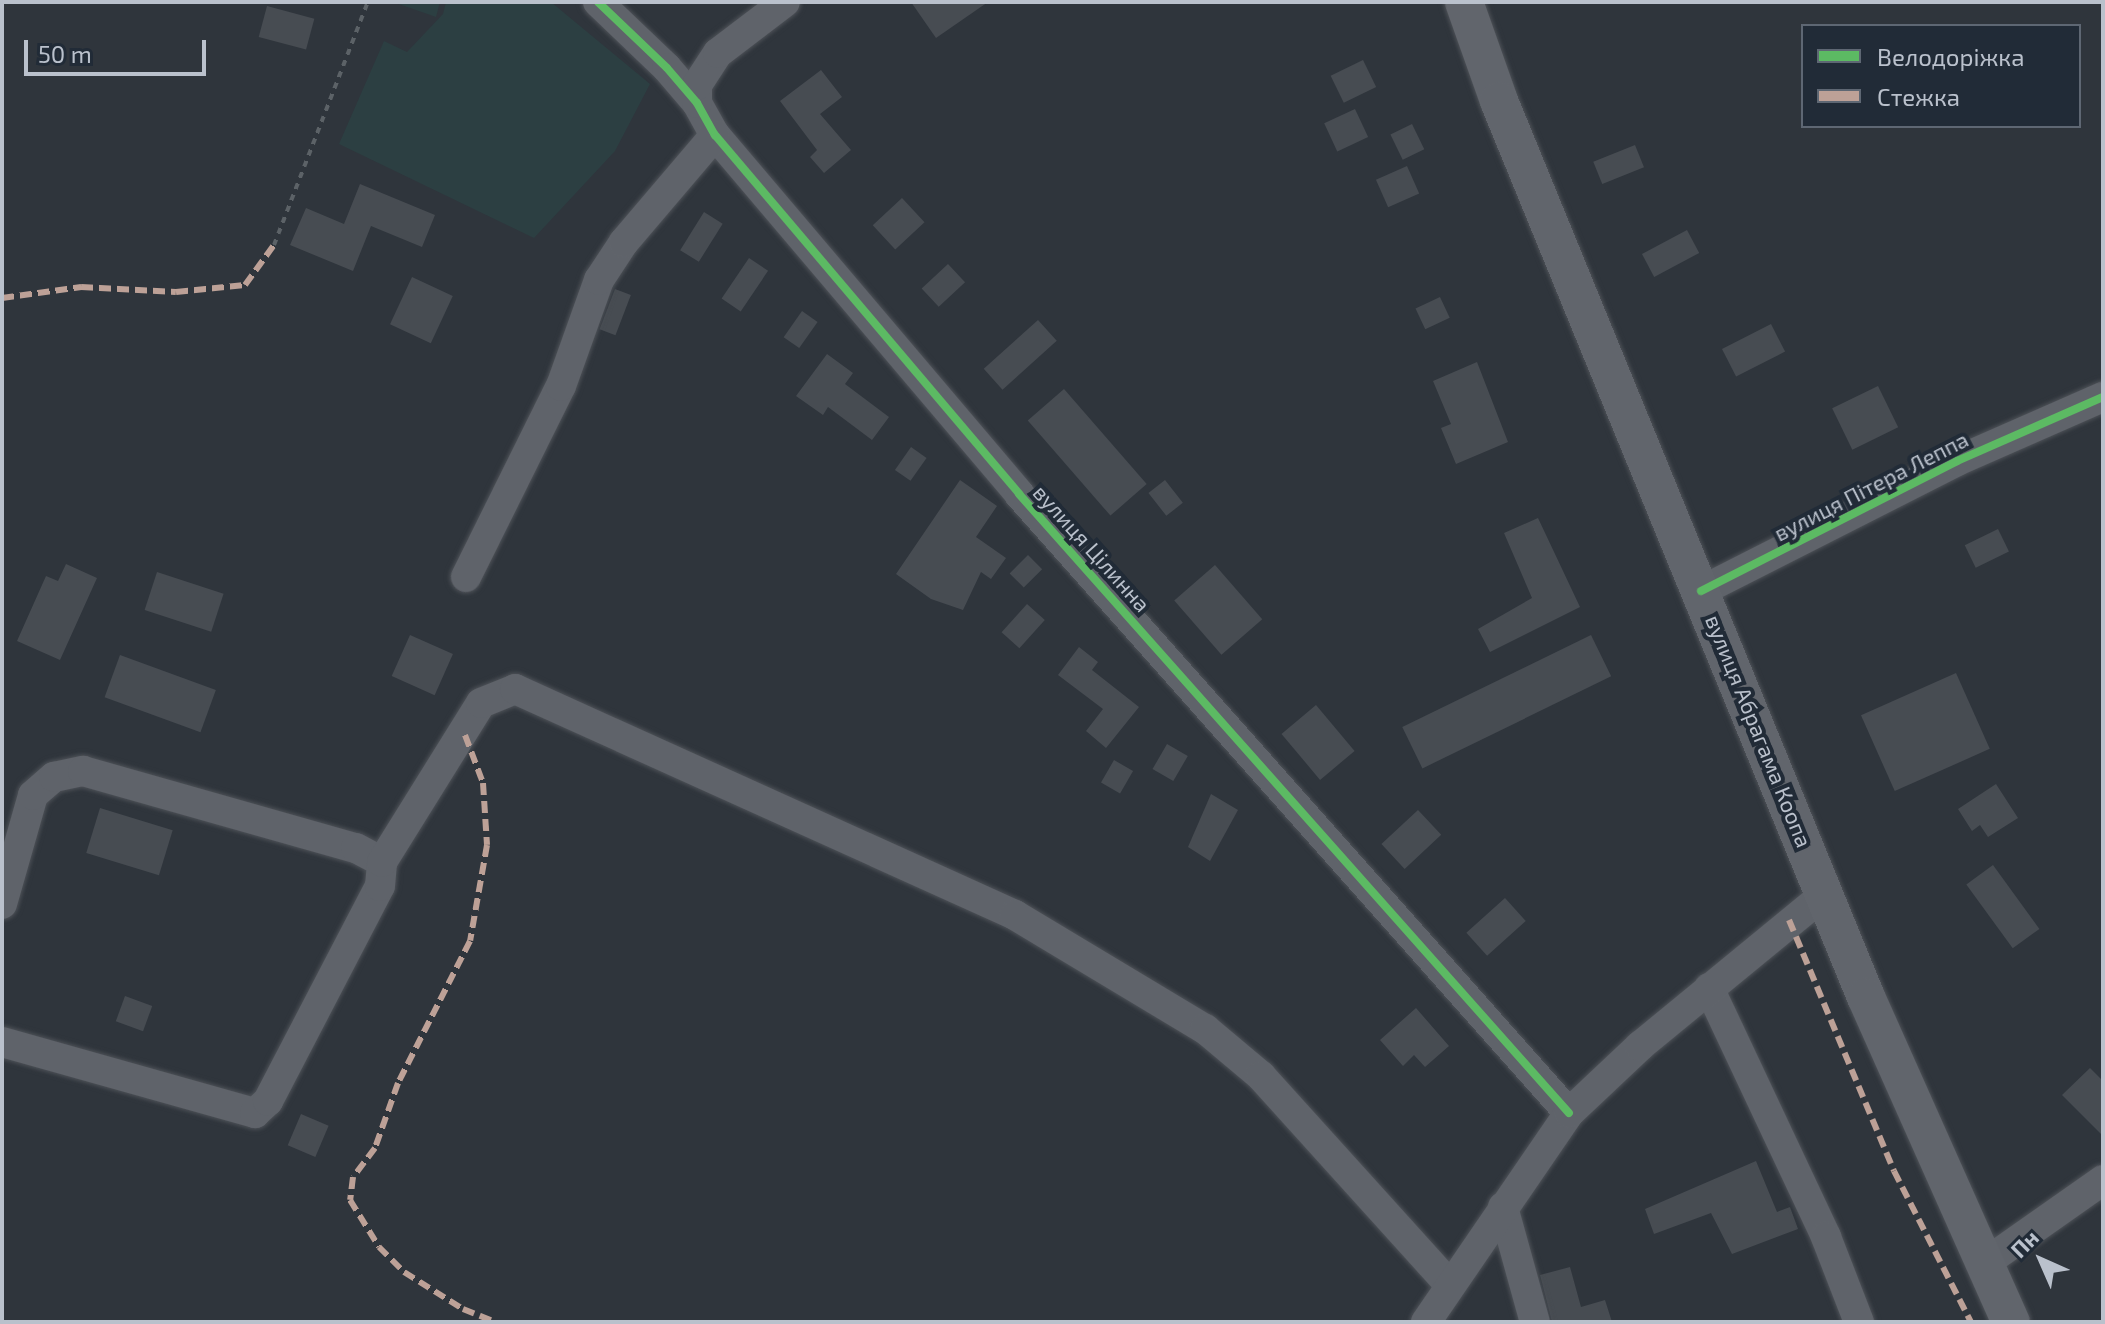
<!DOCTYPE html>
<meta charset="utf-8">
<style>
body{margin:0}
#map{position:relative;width:2105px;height:1324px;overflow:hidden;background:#2f353c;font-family:"Exo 2",sans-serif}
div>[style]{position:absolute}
.green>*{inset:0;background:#2c3f42}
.building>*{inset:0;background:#474c52;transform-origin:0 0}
.path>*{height:4px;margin-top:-2px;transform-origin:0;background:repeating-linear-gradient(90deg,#5c6267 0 6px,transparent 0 12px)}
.roads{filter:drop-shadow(0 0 2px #4d5157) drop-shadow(0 0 2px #4d5157)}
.minor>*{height:30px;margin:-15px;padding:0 15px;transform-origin:15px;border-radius:15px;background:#5f636a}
.major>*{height:38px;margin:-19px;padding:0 19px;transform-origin:19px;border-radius:19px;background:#61656c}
.quiet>*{height:6px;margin-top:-3px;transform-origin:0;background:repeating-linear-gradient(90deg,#bda197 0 12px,transparent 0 18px)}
.cycleway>*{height:8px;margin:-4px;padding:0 4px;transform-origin:4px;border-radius:4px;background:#5cba63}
span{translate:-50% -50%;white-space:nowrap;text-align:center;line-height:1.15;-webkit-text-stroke:8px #212b37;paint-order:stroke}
.street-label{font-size:22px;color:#bac1cc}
.frame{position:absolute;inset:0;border:4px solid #bac1cc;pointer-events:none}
.legend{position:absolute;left:1801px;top:24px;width:280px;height:104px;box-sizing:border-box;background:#212b37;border:2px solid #5e6773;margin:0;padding:10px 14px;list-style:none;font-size:24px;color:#bac1cc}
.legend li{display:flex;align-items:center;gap:16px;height:40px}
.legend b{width:40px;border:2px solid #5e6773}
.north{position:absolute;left:2001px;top:1220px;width:80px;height:80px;-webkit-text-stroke:6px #212b37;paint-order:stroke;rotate:315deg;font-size:22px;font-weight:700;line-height:32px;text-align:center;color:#bac1cc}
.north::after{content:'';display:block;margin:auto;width:28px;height:36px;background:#bac1cc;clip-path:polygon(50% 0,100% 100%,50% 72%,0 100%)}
.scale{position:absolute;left:24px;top:40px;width:182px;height:36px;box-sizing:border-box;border:4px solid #bac1cc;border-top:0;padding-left:10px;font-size:24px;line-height:28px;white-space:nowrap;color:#bac1cc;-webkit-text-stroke:6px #212b37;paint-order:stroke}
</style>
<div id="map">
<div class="green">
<div style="clip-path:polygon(393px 2px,440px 2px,436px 17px)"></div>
<div style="clip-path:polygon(446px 2px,551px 2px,650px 84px,615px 151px,534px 238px,339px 144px,384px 41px,407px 52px,443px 14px)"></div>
</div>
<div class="building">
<div style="clip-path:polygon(911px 2px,988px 2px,936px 38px)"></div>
<div style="left:267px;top:6px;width:49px;height:32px;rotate:15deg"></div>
<div style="left:1363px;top:60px;width:30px;height:36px;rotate:64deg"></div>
<div style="clip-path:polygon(821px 70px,842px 97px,820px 114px,851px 150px,824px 173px,810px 157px,817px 150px,780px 101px)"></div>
<div style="left:1355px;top:109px;width:31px;height:34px;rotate:65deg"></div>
<div style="left:1412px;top:124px;width:28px;height:24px;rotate:64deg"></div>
<div style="left:1635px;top:145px;width:24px;height:45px;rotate:68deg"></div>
<div style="left:1407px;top:166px;width:30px;height:34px;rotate:66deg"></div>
<div style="clip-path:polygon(360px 184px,435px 215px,422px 247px,371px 226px,353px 271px,290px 245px,306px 208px,344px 224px)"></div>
<div style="left:902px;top:198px;width:33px;height:40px;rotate:47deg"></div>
<div style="left:704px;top:212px;width:22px;height:45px;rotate:32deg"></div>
<div style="left:1687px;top:230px;width:26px;height:51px;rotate:62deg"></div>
<div style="left:749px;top:258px;width:23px;height:49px;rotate:34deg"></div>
<div style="left:948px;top:264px;width:25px;height:36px;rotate:47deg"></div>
<div style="left:412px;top:277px;width:45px;height:52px;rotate:25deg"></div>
<div style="left:615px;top:289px;width:17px;height:43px;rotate:21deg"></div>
<div style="left:1440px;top:297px;width:23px;height:27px;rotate:65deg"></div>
<div style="left:802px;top:311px;width:19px;height:32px;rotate:35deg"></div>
<div style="left:1038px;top:320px;width:28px;height:73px;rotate:48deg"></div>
<div style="left:1771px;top:324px;width:31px;height:55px;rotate:63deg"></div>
<div style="clip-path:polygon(827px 354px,853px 373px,845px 384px,889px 417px,872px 440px,828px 407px,823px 415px,796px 396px)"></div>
<div style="clip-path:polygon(1477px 362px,1508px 442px,1456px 464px,1441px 428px,1451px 424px,1433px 381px)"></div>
<div style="left:1878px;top:386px;width:46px;height:51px;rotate:64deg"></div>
<div style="left:1064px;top:389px;width:126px;height:48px;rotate:49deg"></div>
<div style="left:911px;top:447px;width:19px;height:28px;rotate:35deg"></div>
<div style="clip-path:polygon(960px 480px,997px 506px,976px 537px,1006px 558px,991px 579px,981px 572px,963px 610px,931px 599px,896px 574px)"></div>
<div style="left:1165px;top:480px;width:29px;height:21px;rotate:52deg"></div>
<div style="clip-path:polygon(1538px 518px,1580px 607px,1490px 652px,1478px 629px,1532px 598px,1504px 533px)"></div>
<div style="left:1998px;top:529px;width:25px;height:37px;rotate:64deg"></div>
<div style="left:1028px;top:555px;width:20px;height:26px;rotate:45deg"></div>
<div style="clip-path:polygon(66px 564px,97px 578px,60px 660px,17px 641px,46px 576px,58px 581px)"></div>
<div style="left:1215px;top:565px;width:72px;height:54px;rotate:49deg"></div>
<div style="left:157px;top:572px;width:70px;height:40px;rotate:18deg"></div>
<div style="left:1027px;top:604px;width:24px;height:38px;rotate:42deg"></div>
<div style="left:410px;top:635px;width:47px;height:45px;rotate:24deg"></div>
<div style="left:1591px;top:635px;width:46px;height:210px;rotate:64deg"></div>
<div style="clip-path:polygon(1079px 647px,1098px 662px,1092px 670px,1139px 707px,1106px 748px,1086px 731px,1103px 709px,1058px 675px)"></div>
<div style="left:120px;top:655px;width:102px;height:45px;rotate:20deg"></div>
<div style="left:1956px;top:673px;width:83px;height:104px;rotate:66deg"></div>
<div style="left:1316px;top:705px;width:60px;height:45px;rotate:50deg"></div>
<div style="left:1167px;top:744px;width:24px;height:29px;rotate:30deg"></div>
<div style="left:1114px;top:760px;width:22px;height:26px;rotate:30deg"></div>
<div style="clip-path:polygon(1996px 784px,2018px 818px,1988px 837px,1980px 825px,1972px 831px,1958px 809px)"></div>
<div style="clip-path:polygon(1211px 794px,1238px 810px,1210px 861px,1188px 847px)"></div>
<div style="left:100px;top:808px;width:76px;height:47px;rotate:17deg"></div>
<div style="left:1418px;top:810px;width:34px;height:50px;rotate:47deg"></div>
<div style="left:1993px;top:865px;width:79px;height:33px;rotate:54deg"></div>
<div style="left:1505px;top:898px;width:31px;height:52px;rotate:48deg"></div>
<div style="left:125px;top:996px;width:29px;height:27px;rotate:20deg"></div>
<div style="clip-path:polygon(1416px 1008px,1449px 1046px,1425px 1067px,1414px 1055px,1403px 1066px,1380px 1040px)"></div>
<div style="clip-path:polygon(2090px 1068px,2103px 1081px,2103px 1136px,2062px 1095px)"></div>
<div style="left:301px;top:1114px;width:30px;height:34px;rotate:23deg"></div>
<div style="clip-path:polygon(1756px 1161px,1777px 1212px,1790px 1207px,1798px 1229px,1732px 1254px,1711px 1213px,1654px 1234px,1645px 1209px)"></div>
<div style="clip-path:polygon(1570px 1267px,1581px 1307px,1605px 1300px,1612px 1322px,1552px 1322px,1540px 1275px)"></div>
</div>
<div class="path">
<div style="left:274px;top:245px;width:261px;rotate:-68.9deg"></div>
</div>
<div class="roads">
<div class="minor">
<div style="left:598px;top:2px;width:95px;rotate:43.7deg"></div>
<div style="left:667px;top:68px;width:46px;rotate:49.4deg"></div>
<div style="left:697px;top:103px;width:37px;rotate:61deg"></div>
<div style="left:715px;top:135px;width:470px;rotate:49.7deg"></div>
<div style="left:1019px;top:494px;width:828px;rotate:48.38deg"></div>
<div style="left:697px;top:103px;width:18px;rotate:-90deg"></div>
<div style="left:697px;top:85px;width:38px;rotate:-57deg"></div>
<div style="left:718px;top:53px;width:84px;rotate:-37.3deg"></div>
<div style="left:466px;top:577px;width:213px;rotate:-63.6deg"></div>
<div style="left:561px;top:386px;width:113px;rotate:-70.3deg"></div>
<div style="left:599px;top:280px;width:45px;rotate:-56.7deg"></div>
<div style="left:624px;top:242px;width:140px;rotate:-49.6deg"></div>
<div style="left:1701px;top:591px;width:287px;rotate:-26.9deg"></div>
<div style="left:1957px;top:461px;width:159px;rotate:-23.7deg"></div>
<div style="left:2px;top:904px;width:113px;rotate:-74.1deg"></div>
<div style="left:33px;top:795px;width:28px;rotate:-41deg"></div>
<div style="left:54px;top:777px;width:30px;rotate:-12deg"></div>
<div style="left:83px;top:771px;width:284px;rotate:15.8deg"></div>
<div style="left:356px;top:848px;width:30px;rotate:28deg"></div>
<div style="left:1709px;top:988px;width:275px;rotate:64.8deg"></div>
<div style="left:1826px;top:1237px;width:91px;rotate:68.8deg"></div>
<div style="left:2px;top:1042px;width:263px;rotate:15.7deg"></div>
<div style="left:255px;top:1113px;width:18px;rotate:-43deg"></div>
<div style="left:268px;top:1101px;width:242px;rotate:-62.5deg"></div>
<div style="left:380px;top:886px;width:24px;rotate:-85deg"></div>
<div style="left:382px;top:862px;width:187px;rotate:-58.1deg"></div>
<div style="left:481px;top:703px;width:37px;rotate:-22deg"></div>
<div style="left:515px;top:689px;width:549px;rotate:24.32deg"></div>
<div style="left:1015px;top:915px;width:222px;rotate:31deg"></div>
<div style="left:1205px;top:1029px;width:73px;rotate:40deg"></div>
<div style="left:1261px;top:1076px;width:282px;rotate:47.9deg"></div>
<div style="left:1503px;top:1207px;width:119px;rotate:74.5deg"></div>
<div style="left:1985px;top:1263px;width:144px;rotate:-35.1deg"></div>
<div style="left:1426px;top:1322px;width:253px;rotate:-55.6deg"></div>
<div style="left:1569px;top:1113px;width:98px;rotate:-43.3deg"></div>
<div style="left:1640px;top:1046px;width:239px;rotate:-39.4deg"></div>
</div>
<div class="major">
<div style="left:1464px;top:2px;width:105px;rotate:70.5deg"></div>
<div style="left:1499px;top:101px;width:968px;rotate:67.73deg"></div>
<div style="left:1866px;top:997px;width:356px;rotate:66deg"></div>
</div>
</div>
<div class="quiet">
<div style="left:2px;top:298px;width:80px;rotate:-7.9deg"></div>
<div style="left:81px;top:287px;width:95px;rotate:3deg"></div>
<div style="left:176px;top:292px;width:69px;rotate:-5.8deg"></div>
<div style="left:245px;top:285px;width:49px;rotate:-54.1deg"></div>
<div style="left:465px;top:735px;width:51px;rotate:69.4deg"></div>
<div style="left:483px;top:783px;width:62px;rotate:86.3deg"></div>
<div style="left:487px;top:845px;width:97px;rotate:100deg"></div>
<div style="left:470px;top:941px;width:159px;rotate:116.9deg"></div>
<div style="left:398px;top:1083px;width:69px;rotate:109.5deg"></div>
<div style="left:375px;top:1148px;width:36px;rotate:127deg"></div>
<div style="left:353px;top:1177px;width:23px;rotate:97deg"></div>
<div style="left:350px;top:1200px;width:55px;rotate:58.3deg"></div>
<div style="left:379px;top:1247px;width:35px;rotate:45deg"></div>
<div style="left:404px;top:1272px;width:70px;rotate:32.1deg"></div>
<div style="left:463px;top:1309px;width:35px;rotate:22deg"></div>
<div style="left:1789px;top:920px;width:272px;rotate:67.3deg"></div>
<div style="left:1894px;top:1171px;width:169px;rotate:63deg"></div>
</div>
<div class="cycleway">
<div style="left:598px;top:2px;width:95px;rotate:43.7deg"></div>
<div style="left:667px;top:68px;width:46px;rotate:49.4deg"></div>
<div style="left:697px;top:103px;width:37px;rotate:61deg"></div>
<div style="left:715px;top:135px;width:470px;rotate:49.7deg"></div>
<div style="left:1019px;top:494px;width:828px;rotate:48.38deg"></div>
<div style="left:1701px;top:591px;width:287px;rotate:-26.9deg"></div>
<div style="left:1957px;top:461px;width:159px;rotate:-23.7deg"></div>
</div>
<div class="street-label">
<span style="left:1871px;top:486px;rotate:-27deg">вулиця Пітера Леппа</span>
<span style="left:1092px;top:548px;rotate:48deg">вулиця Цілинна</span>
<span style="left:1759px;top:731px;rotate:68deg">вулиця Абрагама Коопа</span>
</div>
<div class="frame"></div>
<ul class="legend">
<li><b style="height:10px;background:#5cba63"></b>Велодоріжка</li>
<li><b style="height:10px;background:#bda197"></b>Стежка</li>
</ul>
<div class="north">Пн</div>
<div class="scale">50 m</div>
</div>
